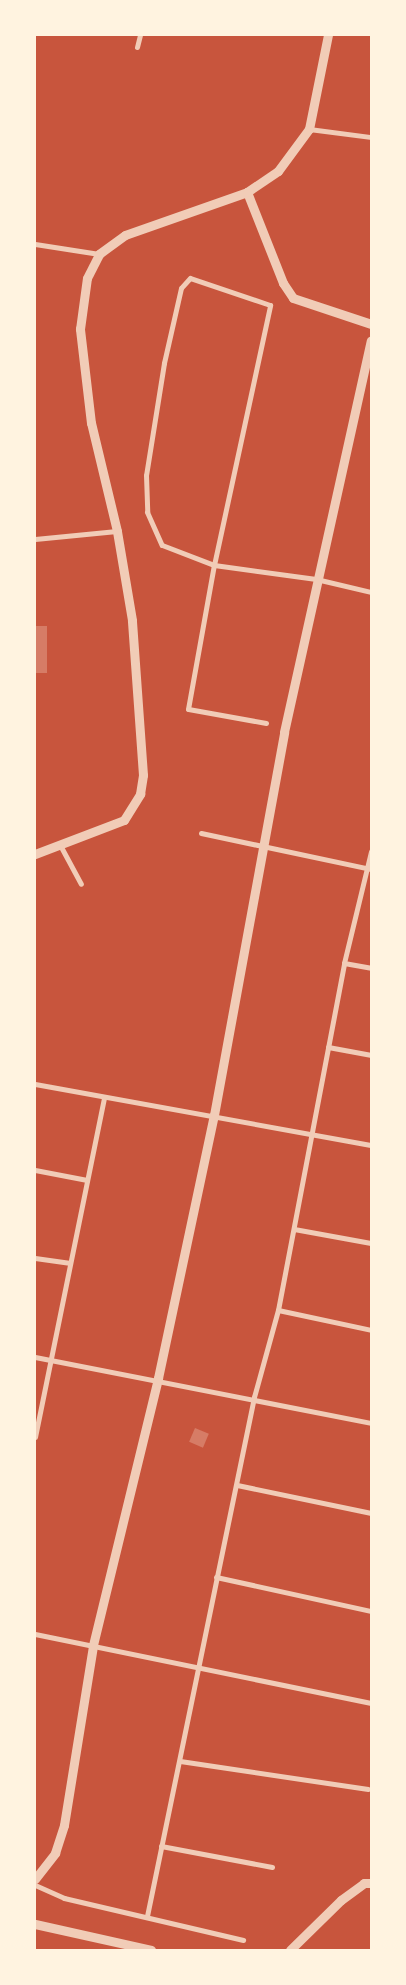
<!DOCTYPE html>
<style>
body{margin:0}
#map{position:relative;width:406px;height:1985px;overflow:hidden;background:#c8553d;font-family:"DM Sans",sans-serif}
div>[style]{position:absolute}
.building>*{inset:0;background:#d67c66;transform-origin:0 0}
.minor>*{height:5px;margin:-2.5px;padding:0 2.5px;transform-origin:2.5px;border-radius:2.5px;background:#f1ccb7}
.tertiary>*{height:9px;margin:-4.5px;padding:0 4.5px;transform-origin:4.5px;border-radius:4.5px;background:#f1ccb7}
span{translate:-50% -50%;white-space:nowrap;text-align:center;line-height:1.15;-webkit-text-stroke:4.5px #fff3e0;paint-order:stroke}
.frame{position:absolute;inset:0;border:36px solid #fff3e0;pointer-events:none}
</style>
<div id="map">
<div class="building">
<div style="left:35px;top:626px;width:12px;height:47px"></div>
<div style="left:195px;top:1428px;width:15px;height:15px;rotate:23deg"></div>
</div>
<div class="minor">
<div style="left:137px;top:47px;width:12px;rotate:-76deg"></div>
<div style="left:309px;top:129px;width:63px;rotate:7.4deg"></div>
<div style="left:35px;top:244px;width:65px;rotate:8.9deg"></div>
<div style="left:35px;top:539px;width:82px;rotate:-5.6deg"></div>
<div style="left:266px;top:723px;width:79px;rotate:-169.8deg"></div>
<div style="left:188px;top:709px;width:146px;rotate:-79.8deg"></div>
<div style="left:214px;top:565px;width:266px;rotate:-77.8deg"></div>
<div style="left:270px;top:305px;width:84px;rotate:-161.4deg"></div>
<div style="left:190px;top:278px;width:13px;rotate:132deg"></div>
<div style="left:181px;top:288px;width:77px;rotate:102.8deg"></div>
<div style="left:164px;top:363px;width:113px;rotate:99.1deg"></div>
<div style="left:146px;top:475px;width:37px;rotate:88deg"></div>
<div style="left:147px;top:512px;width:36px;rotate:66deg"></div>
<div style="left:162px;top:545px;width:56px;rotate:21deg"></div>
<div style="left:214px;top:565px;width:103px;rotate:7.8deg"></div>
<div style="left:316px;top:579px;width:57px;rotate:13.3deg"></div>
<div style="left:201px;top:833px;width:174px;rotate:12deg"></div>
<div style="left:60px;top:845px;width:44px;rotate:61.7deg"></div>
<div style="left:344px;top:963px;width:27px;rotate:10deg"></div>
<div style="left:328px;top:1047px;width:44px;rotate:10.5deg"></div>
<div style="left:35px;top:1084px;width:341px;rotate:10.3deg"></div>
<div style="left:35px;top:1170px;width:53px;rotate:10.9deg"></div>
<div style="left:294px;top:1229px;width:78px;rotate:10.3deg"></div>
<div style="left:35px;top:1258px;width:34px;rotate:8deg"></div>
<div style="left:278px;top:1310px;width:95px;rotate:12.1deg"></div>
<div style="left:35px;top:1357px;width:342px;rotate:11.1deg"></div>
<div style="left:35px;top:1437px;width:347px;rotate:-78.5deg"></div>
<div style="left:237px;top:1485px;width:137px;rotate:11.8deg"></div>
<div style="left:216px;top:1577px;width:159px;rotate:12.4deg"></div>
<div style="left:35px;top:1634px;width:343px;rotate:11.6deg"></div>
<div style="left:180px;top:1761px;width:190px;rotate:8.5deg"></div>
<div style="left:161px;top:1846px;width:113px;rotate:10.7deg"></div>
<div style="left:35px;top:1885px;width:32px;rotate:24deg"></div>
<div style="left:64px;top:1898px;width:184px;rotate:13.2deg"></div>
<div style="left:147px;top:1916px;width:530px;rotate:-78.35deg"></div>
<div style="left:254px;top:1397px;width:90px;rotate:-74.6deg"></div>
<div style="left:278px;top:1310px;width:353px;rotate:-79.2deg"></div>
<div style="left:344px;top:963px;width:115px;rotate:-76.4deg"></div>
</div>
<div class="tertiary">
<div style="left:247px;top:192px;width:98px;rotate:68.4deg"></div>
<div style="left:283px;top:283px;width:18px;rotate:56deg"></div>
<div style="left:293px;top:298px;width:82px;rotate:18.4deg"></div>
<div style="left:35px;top:854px;width:95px;rotate:-20.9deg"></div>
<div style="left:124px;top:820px;width:31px;rotate:-58deg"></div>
<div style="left:140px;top:794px;width:19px;rotate:-81deg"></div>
<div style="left:143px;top:775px;width:155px;rotate:-94.1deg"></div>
<div style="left:132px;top:620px;width:90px;rotate:-99.6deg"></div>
<div style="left:117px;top:531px;width:111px;rotate:-103.5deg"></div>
<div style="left:91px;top:423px;width:95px;rotate:-96.7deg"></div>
<div style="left:80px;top:329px;width:51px;rotate:-82.2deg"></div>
<div style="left:87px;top:278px;width:27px;rotate:-63deg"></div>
<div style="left:99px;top:254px;width:32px;rotate:-36deg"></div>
<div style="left:125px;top:235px;width:129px;rotate:-19.4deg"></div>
<div style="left:247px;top:192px;width:37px;rotate:-34deg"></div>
<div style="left:278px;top:171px;width:52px;rotate:-53.6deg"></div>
<div style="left:309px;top:129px;width:96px;rotate:-78.6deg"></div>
<div style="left:35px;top:1879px;width:33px;rotate:-52deg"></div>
<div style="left:55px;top:1853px;width:29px;rotate:-72deg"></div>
<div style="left:64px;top:1825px;width:182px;rotate:-80.8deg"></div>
<div style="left:93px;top:1645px;width:275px;rotate:-76.3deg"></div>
<div style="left:158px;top:1378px;width:269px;rotate:-78deg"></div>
<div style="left:214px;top:1115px;width:389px;rotate:-79.6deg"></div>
<div style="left:284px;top:732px;width:401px;rotate:-77.5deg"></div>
<div style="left:35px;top:1924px;width:119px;rotate:12.6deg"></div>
<div style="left:290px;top:1950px;width:71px;rotate:-44.4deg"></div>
<div style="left:341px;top:1900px;width:29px;rotate:-36deg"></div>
<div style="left:364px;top:1883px;width:7px"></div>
</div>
<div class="frame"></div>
</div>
